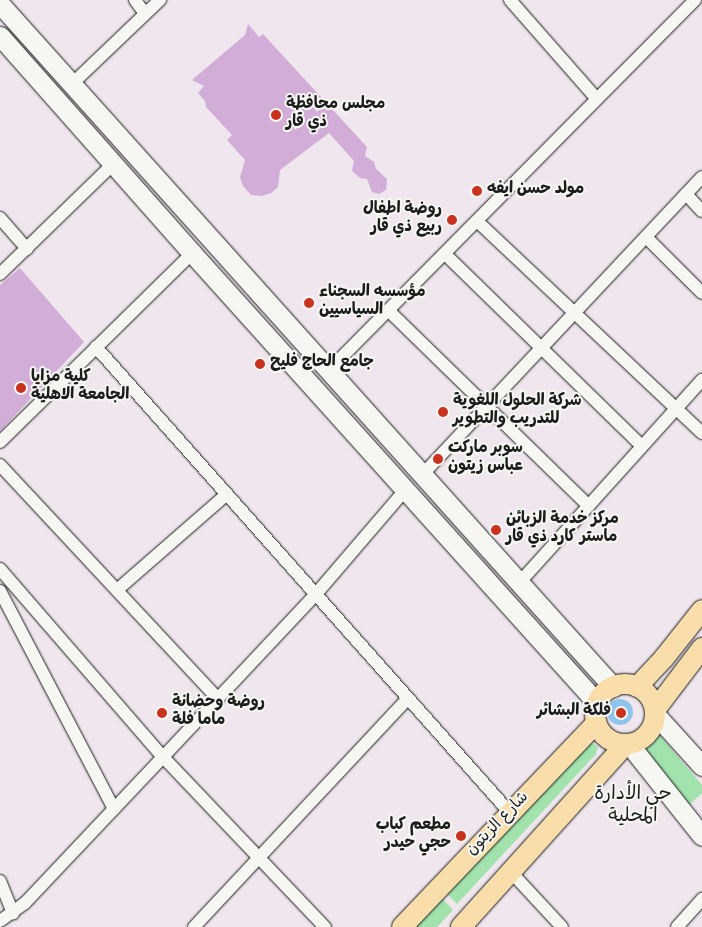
<!DOCTYPE html>
<meta charset="utf-8">
<style>
body{margin:0}
#map{position:relative;width:702px;height:927px;overflow:hidden;background:#efe7ed;font-family:"Gochi Hand","Playpen Sans Arabic",sans-serif}
div>[style]{position:absolute}
.green>*{inset:0;background:#a2e3ad}
.water>*{inset:0;background:#8fc4ec}
.round{border-radius:50%}
.building>*{inset:0;background:#d1add8}
.roads{filter:drop-shadow(0 0 1px #1c1c1c) drop-shadow(0 0 1px #1c1c1c)}
.minor>*{height:12px;margin:-6px;padding:0 6px;transform-origin:6px;border-radius:6px;background:#f6f6f2}
.secondary>*{height:19px;margin:-9.5px;padding:0 9.5px;transform-origin:9.5px;border-radius:9.5px;background:#f6f6f2}
.primary>*{height:20px;margin:-10px;padding:0 10px;transform-origin:10px;border-radius:10px;background:#f9deab}
.primary>.ring{margin:-10px;padding:0;box-sizing:content-box;background:none;border:20px solid #f9deab;border-radius:50%}
.dots>*{width:14px;height:14px;translate:-50% -50%;box-sizing:border-box;border:2px solid #f6f6f2;border-radius:50%}
span{translate:-50% -50%;white-space:nowrap;text-align:center;line-height:1.15;-webkit-text-stroke:4px #f6f6f2;paint-order:stroke}
.poi-label{font-size:16px;color:#1c1c1c;font-weight:700}
.left{translate:0 -50%;text-align:left}
.right{translate:-100% -50%;text-align:right}
.street-label{font-size:16px;color:#1c1c1c}
.quarter-label{font-size:19px;color:#1c1c1c}
</style>
<div id="map">
<div class="green">
<div style="clip-path:polygon(656px 731px,702px 785px,702px 793px,688px 806px,637px 749px)"></div>
<div style="clip-path:polygon(590px 742px,598px 747px,596px 754px,457px 904px,446px 893px)"></div>
<div style="clip-path:polygon(441px 897px,453px 910px,437px 927px,414px 927px)"></div>
</div>
<div class="water">
<div class="round" style="left:607px;top:699px;width:26px;height:26px"></div>
</div>
<div class="building">
<div style="clip-path:polygon(248px 24px,259px 37px,263px 34px,367px 147px,365px 156px,374px 162px,376px 169px,387px 179px,386px 190px,379px 194px,372px 192px,367px 179px,360px 178px,352px 171px,354px 161px,329px 133px,280px 170px,278px 187px,271px 193px,262px 196px,251px 195px,243px 186px,240px 177px,245px 160px,227px 140px,232px 135px,206px 107px,205px 101px,198px 93px,204px 86px,192px 80px,245px 35px)"></div>
<div style="clip-path:polygon(20px 268px,84px 342px,0 431px,0 285px)"></div>
</div>
<div class="roads">
<div class="minor">
<div style="left:135px;top:0;width:17px;rotate:54deg"></div>
<div style="left:510px;top:0;width:130px;rotate:48.7deg"></div>
<div style="left:72px;top:84px;width:122px;rotate:-43.7deg"></div>
<div style="left:686px;top:194px;width:23px;rotate:47deg"></div>
<div style="left:0;top:218px;width:41px;rotate:48.9deg"></div>
<div style="left:477px;top:221px;width:309px;rotate:43.3deg"></div>
<div style="left:646px;top:237px;width:79px;rotate:45deg"></div>
<div style="left:445px;top:254px;width:275px;rotate:44.3deg"></div>
<div style="left:0;top:274px;width:159px;rotate:-44.2deg"></div>
<div style="left:389px;top:311px;width:279px;rotate:44.3deg"></div>
<div style="left:96px;top:347px;width:625px;rotate:48.37deg"></div>
<div style="left:328px;top:371px;width:522px;rotate:-45.31deg"></div>
<div style="left:0;top:442px;width:269px;rotate:-44.5deg"></div>
<div style="left:0;top:465px;width:320px;rotate:47deg"></div>
<div style="left:423px;top:474px;width:407px;rotate:-46.8deg"></div>
<div style="left:0;top:569px;width:249px;rotate:49.1deg"></div>
<div style="left:163px;top:757px;width:235px;rotate:46.4deg"></div>
<div style="left:520px;top:582px;width:272px;rotate:-48deg"></div>
<div style="left:117px;top:590px;width:146px;rotate:-41.1deg"></div>
<div style="left:0;top:591px;width:246px;rotate:62.4deg"></div>
<div style="left:511px;top:872px;width:75px;rotate:47.2deg"></div>
<div style="left:0;top:881px;width:35px;rotate:68deg"></div>
<div style="left:0;top:921px;width:31px;rotate:-36deg"></div>
<div style="left:25px;top:903px;width:201px;rotate:-46.6deg"></div>
<div style="left:163px;top:757px;width:224px;rotate:-46.8deg"></div>
<div style="left:316px;top:594px;width:138px;rotate:-49.4deg"></div>
<div style="left:194px;top:927px;width:313px;rotate:-46.9deg"></div>
<div style="left:677px;top:927px;width:38px;rotate:-48deg"></div>
</div>
<div class="secondary">
<div style="left:0;top:4px;width:918px;rotate:48.09deg"></div>
<div style="left:0;top:36px;width:290px;rotate:48.5deg"></div>
<div style="left:192px;top:253px;width:605px;rotate:48.01deg"></div>
<div style="left:655px;top:714px;width:70px;rotate:47.9deg"></div>
<div style="left:629px;top:744px;width:117px;rotate:51.6deg"></div>
</div>
<div class="primary">
<div class="ring" style="left:595px;top:684px;width:40px;height:40px"></div>
<div style="left:637px;top:687px;width:40px;rotate:-47deg"></div>
<div style="left:664px;top:658px;width:61px;rotate:-51.6deg"></div>
<div style="left:655px;top:710px;width:78px;rotate:-52.8deg"></div>
<div style="left:402px;top:927px;width:282px;rotate:-46.4deg"></div>
<div style="left:461px;top:927px;width:246px;rotate:-48deg"></div>
</div>
</div>
<div class="dots">
<div style="left:276px;top:115px;background:#c8321e"></div>
<div style="left:477px;top:191px;background:#c8321e"></div>
<div style="left:452px;top:220px;background:#c8321e"></div>
<div style="left:309px;top:303px;background:#c8321e"></div>
<div style="left:260px;top:364px;background:#c8321e"></div>
<div style="left:21px;top:388px;background:#c8321e"></div>
<div style="left:443px;top:412px;background:#c8321e"></div>
<div style="left:438px;top:459px;background:#c8321e"></div>
<div style="left:496px;top:530px;background:#c8321e"></div>
<div style="left:162px;top:713px;background:#c8321e"></div>
<div style="left:621px;top:713px;background:#c8321e"></div>
<div style="left:461px;top:836px;background:#c8321e"></div>
</div>
<div class="poi-label">
<span class="left" style="left:286px;top:115px">مجلس محافظة<br>ذي قار</span>
<span class="left" style="left:487px;top:191px">مولد حسن ايفه</span>
<span class="right" style="left:442px;top:220px">روضة اطفال<br>ربيع ذي قار</span>
<span class="left" style="left:319px;top:303px">مؤسسه السجناء<br>السياسيين</span>
<span class="left" style="left:270px;top:364px">جامع الحاج فليح</span>
<span class="left" style="left:31px;top:388px">كلية مزايا<br>الجامعة الاهلية</span>
<span class="left" style="left:453px;top:412px">شركة الحلول اللغوية<br>للتدريب والتطوير</span>
<span class="left" style="left:448px;top:459px">سوبر ماركت<br>عباس زيتون</span>
<span class="left" style="left:506px;top:530px">مركز خدمة الزبائن<br>ماستر كارد ذي قار</span>
<span class="left" style="left:172px;top:713px">روضة وحضانة<br>ماما فلة</span>
<span class="right" style="left:611px;top:713px">فلكة البشائر</span>
<span class="right" style="left:451px;top:836px">مطعم كباب<br>حجي حيدر</span>
</div>
<div class="street-label">
<span style="left:499px;top:825px;rotate:-46deg">شارع الزيتون</span>
</div>
<div class="quarter-label">
<span style="left:633px;top:807px">حي الأدارة<br>المحلية</span>
</div>
</div>
